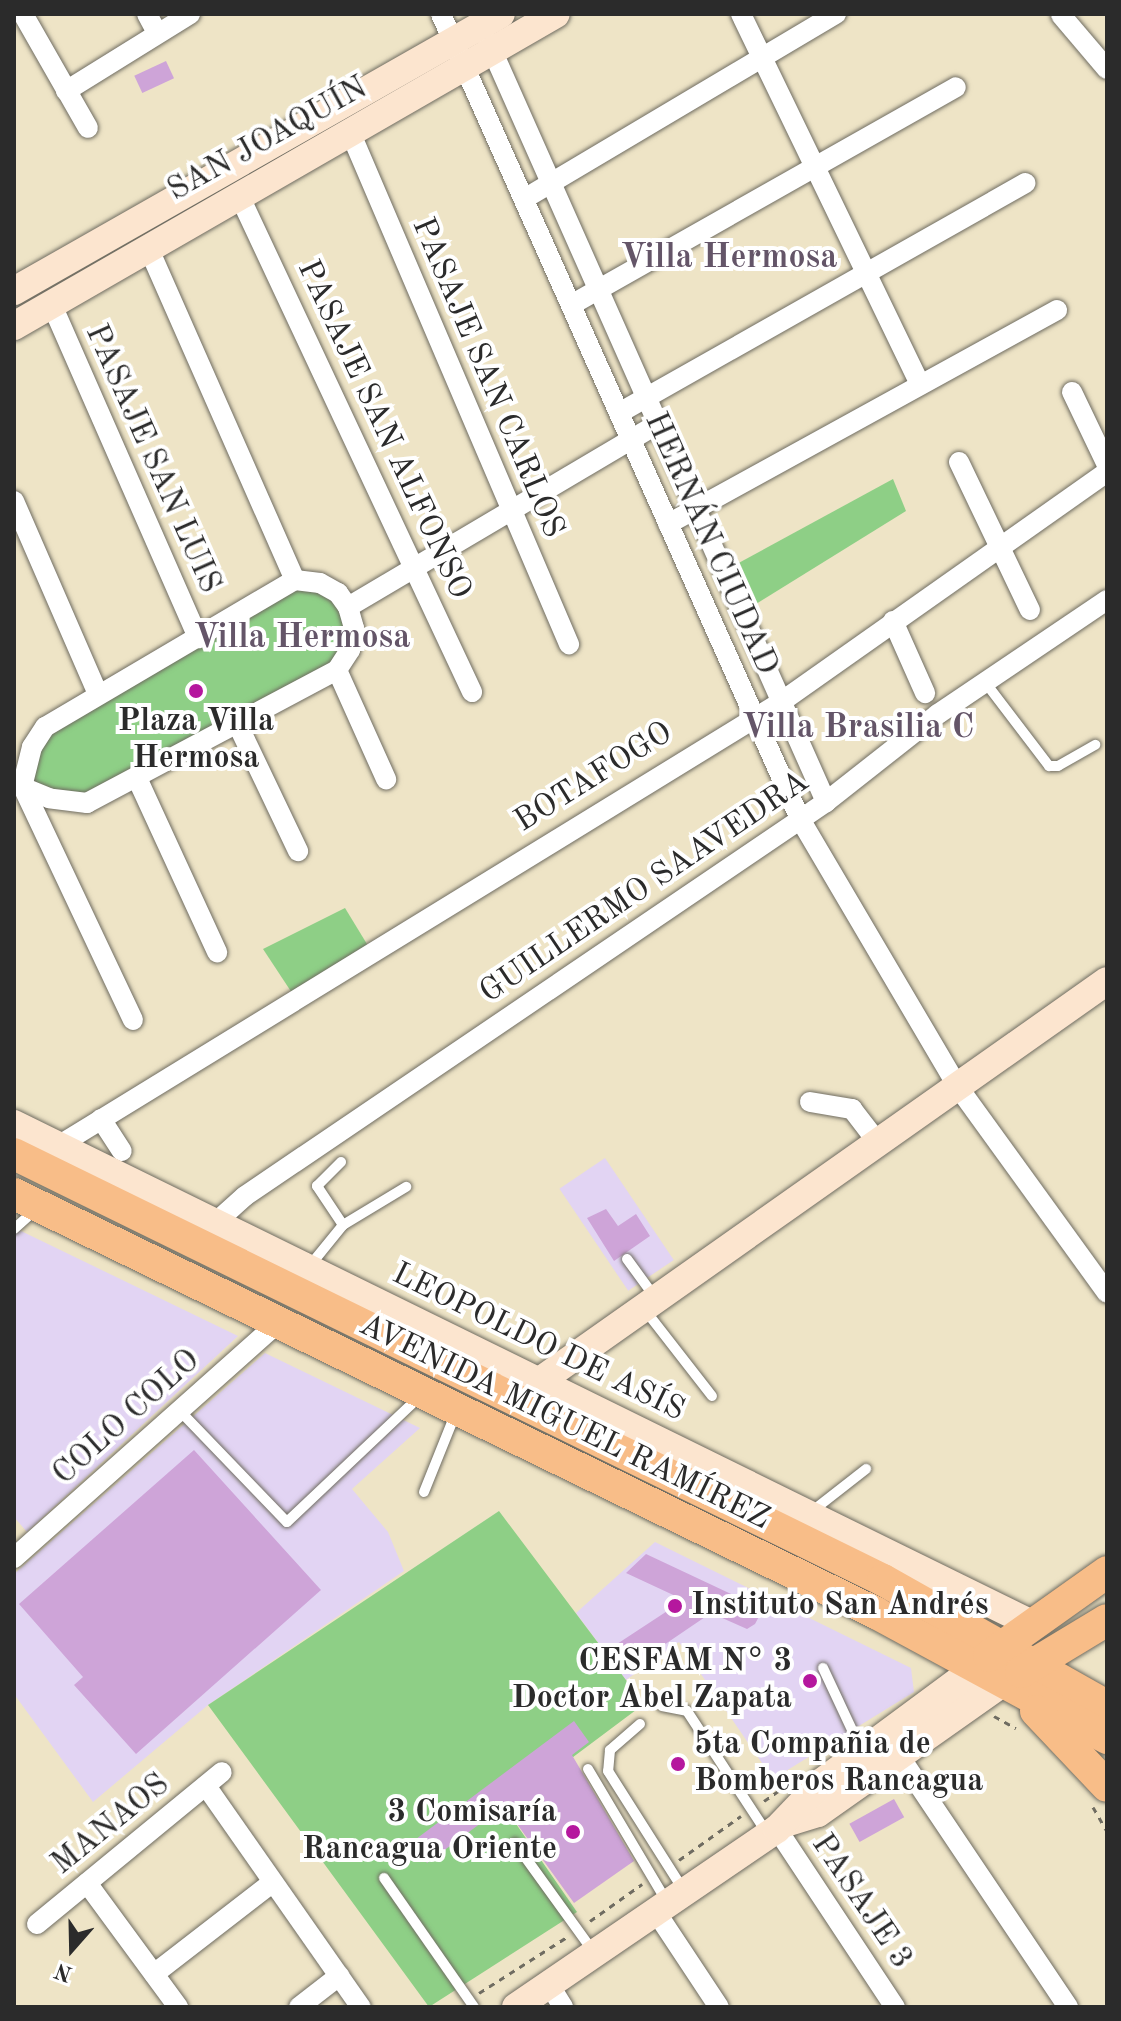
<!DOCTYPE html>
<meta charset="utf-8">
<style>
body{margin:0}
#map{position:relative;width:1121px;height:2021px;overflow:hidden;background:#eee4c6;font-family:"Old Standard TT",serif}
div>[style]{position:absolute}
.built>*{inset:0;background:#e2d4f3;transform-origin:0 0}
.green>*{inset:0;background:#8ecf86}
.building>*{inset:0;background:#cea4d8;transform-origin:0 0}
.path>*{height:3px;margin-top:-1.5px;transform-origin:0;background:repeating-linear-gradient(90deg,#6f6c61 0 6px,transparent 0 12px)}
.roads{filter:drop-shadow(0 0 2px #6f6c61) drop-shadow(0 0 2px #6f6c61)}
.lane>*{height:10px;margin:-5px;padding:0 5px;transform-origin:5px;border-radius:5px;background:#fff}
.street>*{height:20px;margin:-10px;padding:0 10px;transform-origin:10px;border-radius:10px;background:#fff}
.secondary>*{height:28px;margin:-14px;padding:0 14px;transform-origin:14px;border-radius:14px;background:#fce5cf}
.primary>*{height:32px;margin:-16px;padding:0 16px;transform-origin:16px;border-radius:16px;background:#f8bd88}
.dots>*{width:22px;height:22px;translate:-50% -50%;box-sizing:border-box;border:4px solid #fff;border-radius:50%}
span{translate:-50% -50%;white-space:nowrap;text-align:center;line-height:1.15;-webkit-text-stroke:8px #fff;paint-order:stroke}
.street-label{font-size:32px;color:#2b2b2b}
.poi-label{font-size:32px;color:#2b2b2b;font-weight:700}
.left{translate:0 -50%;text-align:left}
.right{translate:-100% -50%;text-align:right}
.neighbourhood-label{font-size:34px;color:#645568;font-weight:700}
.frame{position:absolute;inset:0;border:16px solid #2b2b2b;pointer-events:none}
.north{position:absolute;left:32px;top:1909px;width:80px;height:80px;-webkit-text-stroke:6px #fff;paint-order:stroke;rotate:200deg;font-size:22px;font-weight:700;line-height:32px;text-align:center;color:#2b2b2b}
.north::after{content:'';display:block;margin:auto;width:28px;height:36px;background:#2b2b2b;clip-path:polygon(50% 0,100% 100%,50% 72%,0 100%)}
</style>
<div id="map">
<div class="built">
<div style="left:605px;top:1158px;width:123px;height:55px;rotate:56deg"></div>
<div style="clip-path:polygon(19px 1230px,238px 1336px,27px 1532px,14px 1517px,14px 1234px)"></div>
<div style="clip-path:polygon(265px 1353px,420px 1428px,352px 1489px,388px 1532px,404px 1571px,208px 1705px,93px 1802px,14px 1694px,14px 1574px)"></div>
<div style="clip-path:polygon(655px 1542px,911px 1668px,914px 1692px,773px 1779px,679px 1642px,626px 1680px,576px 1613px)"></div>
</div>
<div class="green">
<div style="clip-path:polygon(893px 479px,906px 511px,740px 614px,722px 572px)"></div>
<div style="clip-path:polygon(295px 580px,348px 607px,337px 670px,87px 803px,22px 787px,32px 747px)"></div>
<div style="clip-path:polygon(345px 908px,370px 949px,294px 996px,263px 949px)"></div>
<div style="clip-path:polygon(499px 1511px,644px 1704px,505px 1808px,577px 1912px,429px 2007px,208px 1705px)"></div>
</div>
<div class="building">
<div style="left:166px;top:61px;width:19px;height:35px;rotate:65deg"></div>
<div style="clip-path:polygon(606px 1209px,618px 1226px,636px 1214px,650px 1236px,614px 1261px,587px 1218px)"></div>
<div style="clip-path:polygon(194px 1450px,321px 1590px,136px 1754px,74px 1685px,83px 1677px,19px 1604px)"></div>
<div style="clip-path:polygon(646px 1554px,763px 1609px,755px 1624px,747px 1629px,711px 1613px,633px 1666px,617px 1644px,684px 1600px,626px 1573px)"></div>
<div style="clip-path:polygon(574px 1721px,589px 1742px,572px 1755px,634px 1861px,574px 1903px,504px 1806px,427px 1863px,412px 1842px)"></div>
<div style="left:894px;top:1799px;width:21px;height:51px;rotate:61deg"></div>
</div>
<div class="path">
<div style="left:994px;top:1716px;width:25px;rotate:29deg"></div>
<div style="left:764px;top:1801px;width:21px;rotate:-35deg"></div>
<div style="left:1093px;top:1807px;width:28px;rotate:60deg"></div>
<div style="left:679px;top:1860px;width:76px;rotate:-35.4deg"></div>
<div style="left:590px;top:1921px;width:64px;rotate:-35.4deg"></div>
<div style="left:479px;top:1993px;width:104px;rotate:-32.5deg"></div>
</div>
<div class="roads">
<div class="lane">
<div style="left:985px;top:682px;width:106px;rotate:52.7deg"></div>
<div style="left:1049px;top:766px;width:9px"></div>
<div style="left:1058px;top:766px;width:43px;rotate:-29.6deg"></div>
<div style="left:343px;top:1225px;width:74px;rotate:-31.1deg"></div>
<div style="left:14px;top:1229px;width:28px;rotate:-42deg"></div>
<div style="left:627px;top:1259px;width:46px;rotate:53.9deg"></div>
<div style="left:308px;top:1268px;width:55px;rotate:-50.9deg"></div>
<div style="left:343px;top:1225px;width:47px;rotate:-123.7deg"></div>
<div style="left:317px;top:1186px;width:34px;rotate:-45deg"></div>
<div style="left:645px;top:1310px;width:109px;rotate:52.1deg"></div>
<div style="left:180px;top:1411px;width:154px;rotate:46.1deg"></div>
<div style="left:287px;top:1522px;width:182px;rotate:-43.4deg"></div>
<div style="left:424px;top:1492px;width:83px;rotate:-68.1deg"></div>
<div style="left:811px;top:1512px;width:70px;rotate:-38deg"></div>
<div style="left:823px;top:1668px;width:89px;rotate:64.9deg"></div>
<div style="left:662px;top:1706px;width:25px;rotate:11deg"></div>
<div style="left:687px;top:1711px;width:148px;rotate:56.8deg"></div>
<div style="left:640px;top:1724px;width:40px;rotate:139deg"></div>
<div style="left:610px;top:1750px;width:21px;rotate:95deg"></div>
<div style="left:608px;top:1771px;width:140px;rotate:57.6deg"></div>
<div style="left:588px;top:1769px;width:155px;rotate:59.3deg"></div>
<div style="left:515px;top:1843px;width:133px;rotate:54.2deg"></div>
<div style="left:384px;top:1878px;width:157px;rotate:55.1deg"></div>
</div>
<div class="street">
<div style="left:23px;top:14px;width:131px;rotate:60.3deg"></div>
<div style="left:147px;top:14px;width:21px;rotate:62deg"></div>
<div style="left:441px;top:14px;width:881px;rotate:65.96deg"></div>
<div style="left:800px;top:819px;width:311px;rotate:59.5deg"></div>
<div style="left:958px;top:1087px;width:254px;rotate:54.1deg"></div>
<div style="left:741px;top:14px;width:409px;rotate:64.2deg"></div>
<div style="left:1061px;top:15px;width:71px;rotate:49.6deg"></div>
<div style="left:488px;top:41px;width:833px;rotate:66.05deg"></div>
<div style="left:66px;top:91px;width:146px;rotate:-31.8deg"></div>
<div style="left:351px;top:134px;width:555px;rotate:66.86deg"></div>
<div style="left:239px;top:195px;width:549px;rotate:64.88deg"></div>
<div style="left:524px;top:199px;width:363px;rotate:-30.7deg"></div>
<div style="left:148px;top:247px;width:364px;rotate:66.2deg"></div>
<div style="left:52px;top:305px;width:364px;rotate:66.3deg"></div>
<div style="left:571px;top:305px;width:442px;rotate:-29.5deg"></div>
<div style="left:1072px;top:392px;width:81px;rotate:64.4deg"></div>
<div style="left:619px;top:413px;width:467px;rotate:-29.5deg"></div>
<div style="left:959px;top:462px;width:164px;rotate:64.4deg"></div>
<div style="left:14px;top:501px;width:210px;rotate:66.5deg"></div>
<div style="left:668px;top:524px;width:444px;rotate:-28.8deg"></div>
<div style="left:295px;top:580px;width:25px;rotate:7deg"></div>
<div style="left:320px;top:583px;width:21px;rotate:29deg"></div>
<div style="left:338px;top:593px;width:17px;rotate:54deg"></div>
<div style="left:348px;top:607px;width:22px;rotate:74deg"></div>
<div style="left:354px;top:628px;width:22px;rotate:100deg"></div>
<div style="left:350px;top:650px;width:24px;rotate:123deg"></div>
<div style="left:337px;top:670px;width:283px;rotate:152deg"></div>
<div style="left:87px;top:803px;width:38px;rotate:-173deg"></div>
<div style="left:49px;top:798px;width:29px;rotate:-158deg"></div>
<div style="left:22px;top:787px;width:41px;rotate:-76deg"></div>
<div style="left:32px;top:747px;width:24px;rotate:-57deg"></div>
<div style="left:45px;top:727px;width:290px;rotate:-30.5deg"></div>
<div style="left:348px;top:607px;width:360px;rotate:-30.6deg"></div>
<div style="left:893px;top:621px;width:79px;rotate:66deg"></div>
<div style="left:337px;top:670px;width:120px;rotate:65.8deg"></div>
<div style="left:237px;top:723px;width:142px;rotate:64.5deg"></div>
<div style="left:137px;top:778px;width:192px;rotate:65.3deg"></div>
<div style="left:21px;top:783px;width:262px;rotate:64.7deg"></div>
<div style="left:810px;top:1102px;width:43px;rotate:9.5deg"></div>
<div style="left:852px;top:1109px;width:44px;rotate:52.4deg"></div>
<div style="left:101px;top:1119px;width:38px;rotate:57deg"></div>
<div style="left:58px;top:1146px;width:848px;rotate:-31.55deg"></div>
<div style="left:781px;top:702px;width:399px;rotate:-35.2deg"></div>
<div style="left:215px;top:1223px;width:40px;rotate:-42deg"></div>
<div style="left:245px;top:1196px;width:702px;rotate:-34.14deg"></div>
<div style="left:826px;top:802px;width:142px;rotate:-38.2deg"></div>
<div style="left:938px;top:714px;width:204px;rotate:-34deg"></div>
<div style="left:14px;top:1558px;width:355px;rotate:-41.7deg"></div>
<div style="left:898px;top:1754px;width:305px;rotate:56.1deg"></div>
<div style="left:206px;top:1786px;width:270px;rotate:55deg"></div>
<div style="left:777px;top:1829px;width:214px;rotate:56.5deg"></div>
<div style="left:87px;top:1883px;width:154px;rotate:53.7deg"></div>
<div style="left:658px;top:1915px;width:110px;rotate:56.5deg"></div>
<div style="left:37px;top:1924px;width:239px;rotate:-39.4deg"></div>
<div style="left:154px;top:1974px;width:150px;rotate:-37.7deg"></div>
<div style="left:550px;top:1986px;width:25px;rotate:58deg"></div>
<div style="left:299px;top:2007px;width:51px;rotate:-37.8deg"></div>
</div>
<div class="secondary">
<div style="left:14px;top:291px;width:560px;rotate:-29.63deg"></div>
<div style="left:14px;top:326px;width:625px;rotate:-29.93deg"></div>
<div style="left:14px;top:1124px;width:1134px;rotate:26.16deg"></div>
<div style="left:530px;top:1388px;width:706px;rotate:-35.2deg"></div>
<div style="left:785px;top:1823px;width:34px;rotate:-17deg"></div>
<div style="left:818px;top:1813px;width:229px;rotate:-35.2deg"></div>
<div style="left:516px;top:2007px;width:316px;rotate:-34.3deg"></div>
<div style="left:777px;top:1829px;width:65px;rotate:-46.2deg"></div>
<div style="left:822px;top:1782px;width:197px;rotate:-36.5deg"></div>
</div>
<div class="primary">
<div style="left:14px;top:1154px;width:968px;rotate:26.11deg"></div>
<div style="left:883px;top:1580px;width:257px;rotate:29.4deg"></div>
<div style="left:14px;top:1194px;width:958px;rotate:25.92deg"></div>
<div style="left:876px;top:1613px;width:263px;rotate:28.4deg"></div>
<div style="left:989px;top:1656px;width:145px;rotate:-35.4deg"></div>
<div style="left:1021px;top:1672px;width:100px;rotate:-31.2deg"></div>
<div style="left:1036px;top:1711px;width:103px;rotate:46.6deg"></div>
</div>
</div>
<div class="dots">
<div style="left:196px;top:691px;background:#b5179e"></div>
<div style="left:675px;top:1606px;background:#b5179e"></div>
<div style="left:810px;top:1681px;background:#b5179e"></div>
<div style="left:678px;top:1764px;background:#b5179e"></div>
<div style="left:573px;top:1832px;background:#b5179e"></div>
</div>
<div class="street-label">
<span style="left:268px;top:140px;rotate:-29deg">SAN JOAQUÍN</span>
<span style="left:487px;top:378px;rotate:67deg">PASAJE SAN CARLOS</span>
<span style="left:383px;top:430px;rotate:65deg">PASAJE SAN ALFONSO</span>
<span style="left:152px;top:459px;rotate:66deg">PASAJE SAN LUIS</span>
<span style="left:710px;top:544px;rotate:66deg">HERNÁN CIUDAD</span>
<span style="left:594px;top:778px;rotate:-32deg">BOTAFOGO</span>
<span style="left:645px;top:888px;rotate:-34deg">GUILLERMO SAAVEDRA</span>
<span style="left:538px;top:1343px;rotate:26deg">LEOPOLDO DE ASÍS</span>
<span style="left:127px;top:1418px;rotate:-42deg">COLO COLO</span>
<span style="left:564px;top:1423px;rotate:26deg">AVENIDA MIGUEL RAMÍREZ</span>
<span style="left:111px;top:1825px;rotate:-39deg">MANAOS</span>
<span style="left:861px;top:1902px;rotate:56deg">PASAJE 3</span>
</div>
<div class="poi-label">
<span style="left:196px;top:741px">Plaza Villa<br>Hermosa</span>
<span class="left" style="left:691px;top:1606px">Instituto San Andrés</span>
<span class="right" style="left:792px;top:1681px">CESFAM N° 3<br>Doctor Abel Zapata</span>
<span class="left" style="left:694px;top:1764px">5ta Compañia de<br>Bomberos Rancagua</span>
<span class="right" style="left:557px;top:1832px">3 Comisaría<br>Rancagua Oriente</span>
</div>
<div class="neighbourhood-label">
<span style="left:729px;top:259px">Villa Hermosa</span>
<span style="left:302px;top:639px">Villa Hermosa</span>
<span style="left:858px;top:729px">Villa Brasilia C</span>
</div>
<div class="frame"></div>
<div class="north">N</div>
</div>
